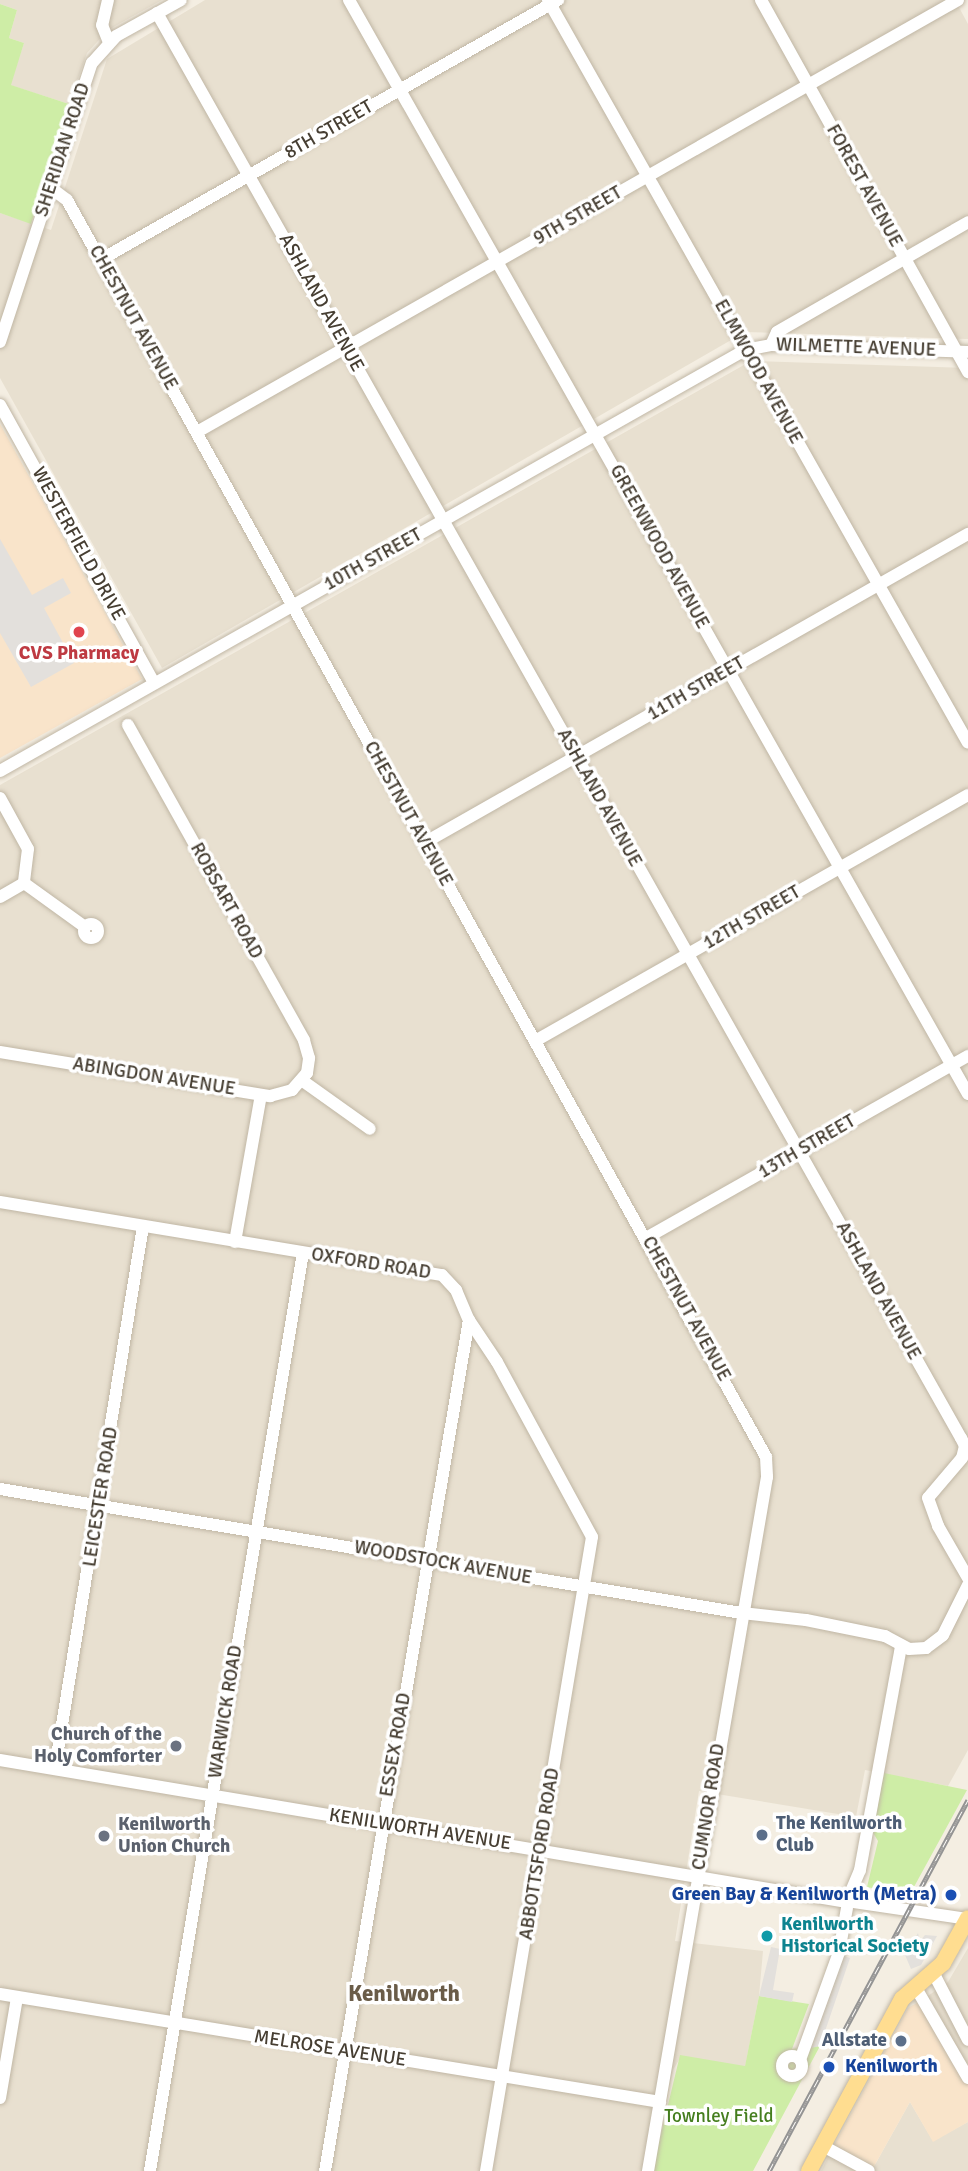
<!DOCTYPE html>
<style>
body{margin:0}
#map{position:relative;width:968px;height:2171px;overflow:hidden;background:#f4eee2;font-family:Signika,sans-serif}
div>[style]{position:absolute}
.residential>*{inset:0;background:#e8e0d0}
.commercial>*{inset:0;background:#f9e4ca}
.green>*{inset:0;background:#ceeda6}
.parking>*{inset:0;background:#e3e0dc}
.roads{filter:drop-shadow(0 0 2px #c0b6a4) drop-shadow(0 0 2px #c0b6a4)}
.minor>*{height:12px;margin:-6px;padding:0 6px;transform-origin:6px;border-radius:6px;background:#fff}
.minor>.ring{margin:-6px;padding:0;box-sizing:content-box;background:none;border:12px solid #fff;border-radius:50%}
.major>*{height:16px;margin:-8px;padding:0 8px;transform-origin:8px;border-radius:8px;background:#ffdd90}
.rail>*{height:5px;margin-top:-2.5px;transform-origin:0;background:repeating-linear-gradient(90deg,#fff 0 8px,#949494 0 16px);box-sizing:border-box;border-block:2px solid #949494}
.dots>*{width:19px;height:19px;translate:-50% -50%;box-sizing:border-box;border:4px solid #fff;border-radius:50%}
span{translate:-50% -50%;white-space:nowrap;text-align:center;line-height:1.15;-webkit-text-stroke:7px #fff;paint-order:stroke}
.street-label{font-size:19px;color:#463e32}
.health-label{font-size:19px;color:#be3a42;font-weight:700}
.worship-label{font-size:19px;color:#5b616d;font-weight:700}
.right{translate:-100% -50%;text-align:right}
.left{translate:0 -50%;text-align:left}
.service-label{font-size:19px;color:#4e5e75;font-weight:700}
.transit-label{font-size:19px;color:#164399;font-weight:700}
.culture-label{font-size:19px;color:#0d838f;font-weight:700}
.park-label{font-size:19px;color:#457e1f}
.quarter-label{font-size:23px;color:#6a5c48;font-weight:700}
</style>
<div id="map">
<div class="residential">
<div style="clip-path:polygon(0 0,162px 0,108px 30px,87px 53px,69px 104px,10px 85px,24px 43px,9px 38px,17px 10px,0 4px)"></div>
<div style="clip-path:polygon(205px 0,955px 0,968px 24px,968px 339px,745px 332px,162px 668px,0 378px,0 213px,51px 230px,107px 59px)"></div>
<div style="clip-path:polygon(751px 361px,968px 368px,968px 1750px,948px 1786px,865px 1770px,856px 1817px,699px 1791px,675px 1941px,763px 1951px,759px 1996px,745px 2067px,679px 2060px,673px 2070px,652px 2171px,0 2171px,0 785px)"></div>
<div style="clip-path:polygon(968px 1948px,968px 2083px,922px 2000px,948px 1982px)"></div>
<div style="clip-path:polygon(910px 2102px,933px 2141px,968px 2122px,968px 2171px,821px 2171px,833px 2147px,872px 2170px)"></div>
</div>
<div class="commercial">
<div style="clip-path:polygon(0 424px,142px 679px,0 758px)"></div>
<div style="clip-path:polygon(922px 2000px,968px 2083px,968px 2122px,933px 2142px,910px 2102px,872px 2170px,833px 2147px,908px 2008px)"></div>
</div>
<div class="green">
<div style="clip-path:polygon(0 4px,17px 10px,9px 38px,24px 43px,11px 85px,69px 104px,31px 224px,0 213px)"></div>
<div style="clip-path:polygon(884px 1773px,967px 1790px,909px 1896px,867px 1887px,878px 1841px,872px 1831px)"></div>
<div style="clip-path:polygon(759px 1996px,809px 2004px,792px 2049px,820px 2046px,753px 2171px,652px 2171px,680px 2055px,745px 2066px)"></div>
</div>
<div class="parking">
<div style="clip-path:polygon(0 539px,32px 595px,63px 578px,71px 593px,44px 608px,74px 663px,31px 687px,0 633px)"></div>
<div style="clip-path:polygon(918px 1933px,920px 1941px,925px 1935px,937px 1936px,921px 1965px,911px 1969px,905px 1955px)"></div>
<div style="clip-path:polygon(771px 1947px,780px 1949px,773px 1990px,794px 1993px,792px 2002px,759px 1996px)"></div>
<div style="clip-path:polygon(844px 1956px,850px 1958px,820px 2046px,811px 2048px)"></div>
</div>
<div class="roads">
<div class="minor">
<div style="left:108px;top:0;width:26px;rotate:103deg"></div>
<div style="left:102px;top:25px;width:18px;rotate:68deg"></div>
<div style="left:349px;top:0;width:1257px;rotate:60.5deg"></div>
<div style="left:548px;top:0;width:853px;rotate:60.52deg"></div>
<div style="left:761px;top:0;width:426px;rotate:60.9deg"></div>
<div style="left:157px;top:13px;width:1636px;rotate:60.57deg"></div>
<div style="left:961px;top:1438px;width:9px;rotate:63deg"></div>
<div style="left:965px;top:1446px;width:12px;rotate:104deg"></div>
<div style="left:962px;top:1458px;width:52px;rotate:130.4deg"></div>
<div style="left:928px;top:1498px;width:30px;rotate:70deg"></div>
<div style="left:938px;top:1526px;width:60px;rotate:60deg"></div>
<div style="left:51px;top:188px;width:20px;rotate:37deg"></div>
<div style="left:67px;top:200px;width:1438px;rotate:60.92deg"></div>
<div style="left:766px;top:1457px;width:20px;rotate:87deg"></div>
<div style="left:767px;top:1477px;width:704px;rotate:99.73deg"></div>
<div style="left:100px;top:260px;width:527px;rotate:-29.58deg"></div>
<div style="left:0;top:342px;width:294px;rotate:-71.8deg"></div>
<div style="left:92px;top:63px;width:36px;rotate:-48deg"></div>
<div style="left:116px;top:36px;width:74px;rotate:-29deg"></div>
<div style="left:771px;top:345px;width:14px;rotate:-65deg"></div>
<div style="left:777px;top:332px;width:220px;rotate:-29.9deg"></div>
<div style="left:0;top:405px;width:318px;rotate:61deg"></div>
<div style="left:197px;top:432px;width:875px;rotate:-29.58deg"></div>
<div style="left:0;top:771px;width:856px;rotate:-29.47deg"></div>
<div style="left:745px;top:350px;width:26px;rotate:-11deg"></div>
<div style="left:771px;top:345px;width:197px;rotate:2deg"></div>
<div style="left:0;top:798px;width:58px;rotate:61.2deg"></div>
<div style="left:28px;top:849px;width:34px;rotate:97deg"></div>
<div style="left:24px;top:883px;width:75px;rotate:35.8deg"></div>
<div style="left:424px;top:843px;width:626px;rotate:-29.6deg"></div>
<div style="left:0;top:897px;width:28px;rotate:-30deg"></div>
<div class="ring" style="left:84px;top:924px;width:2px;height:2px"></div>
<div style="left:535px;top:1041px;width:498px;rotate:-29.6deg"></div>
<div style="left:0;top:1052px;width:274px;rotate:9.3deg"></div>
<div style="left:270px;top:1096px;width:23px;rotate:-15deg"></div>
<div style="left:292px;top:1090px;width:23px;rotate:-49deg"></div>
<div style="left:307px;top:1073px;width:15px;rotate:-82deg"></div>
<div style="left:309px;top:1058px;width:19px;rotate:-106deg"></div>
<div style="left:304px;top:1040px;width:361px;rotate:-119.2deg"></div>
<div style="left:303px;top:1081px;width:82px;rotate:35.6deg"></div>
<div style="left:0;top:1202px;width:448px;rotate:9.4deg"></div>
<div style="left:442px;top:1275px;width:21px;rotate:47deg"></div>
<div style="left:456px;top:1290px;width:33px;rotate:67deg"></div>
<div style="left:469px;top:1320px;width:50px;rotate:56.3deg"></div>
<div style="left:497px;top:1362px;width:199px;rotate:61.5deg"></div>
<div style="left:592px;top:1537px;width:643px;rotate:99.49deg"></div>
<div style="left:646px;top:1238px;width:370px;rotate:-29.5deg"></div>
<div style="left:235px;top:1242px;width:149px;rotate:-80deg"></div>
<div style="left:0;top:1489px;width:752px;rotate:9.49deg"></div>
<div style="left:742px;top:1613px;width:64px;rotate:6.2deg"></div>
<div style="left:806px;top:1620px;width:81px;rotate:11.4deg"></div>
<div style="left:885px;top:1636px;width:27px;rotate:28deg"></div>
<div style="left:909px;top:1649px;width:17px;rotate:-3deg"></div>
<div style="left:926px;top:1648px;width:21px;rotate:-37deg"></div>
<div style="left:943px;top:1635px;width:56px;rotate:-63.4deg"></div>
<div style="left:0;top:1760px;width:853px;rotate:9.52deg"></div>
<div style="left:55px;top:1768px;width:549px;rotate:-80.78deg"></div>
<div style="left:849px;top:1896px;width:28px;rotate:-67deg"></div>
<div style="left:860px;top:1870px;width:227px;rotate:-79.6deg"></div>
<div style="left:853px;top:1902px;width:116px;rotate:8.4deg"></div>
<div style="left:934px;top:1974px;width:74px;rotate:62.7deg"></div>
<div style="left:916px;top:1988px;width:104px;rotate:60deg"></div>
<div style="left:0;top:1994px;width:669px;rotate:9.29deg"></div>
<div class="ring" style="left:782px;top:2056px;width:8px;height:8px"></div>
<div style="left:800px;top:2060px;width:115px;rotate:-70.1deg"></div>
<div style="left:839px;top:1952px;width:45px;rotate:-79.7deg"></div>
<div style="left:0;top:2098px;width:102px;rotate:-80.4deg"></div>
<div style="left:823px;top:2146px;width:52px;rotate:28.5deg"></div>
<div style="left:150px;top:2171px;width:931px;rotate:-80.54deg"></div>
<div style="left:325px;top:2171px;width:863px;rotate:-80.4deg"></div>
</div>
<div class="major">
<div style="left:809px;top:2171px;width:196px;rotate:-61.6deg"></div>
<div style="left:902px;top:1999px;width:55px;rotate:-41.3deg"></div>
<div style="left:943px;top:1963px;width:51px;rotate:-60.9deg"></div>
</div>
</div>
<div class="rail">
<div style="left:769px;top:2171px;width:421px;rotate:-61.8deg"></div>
</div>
<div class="dots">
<div style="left:79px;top:632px;background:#e0444e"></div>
<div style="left:176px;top:1746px;background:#6b7280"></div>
<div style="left:762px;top:1835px;background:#5c6f8a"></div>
<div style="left:104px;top:1836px;background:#6b7280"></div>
<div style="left:951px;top:1895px;background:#1a4fb4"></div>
<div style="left:767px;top:1936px;background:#0f9aa8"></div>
<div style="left:901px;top:2041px;background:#5c6f8a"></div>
<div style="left:829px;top:2067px;background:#1a4fb4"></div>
</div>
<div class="street-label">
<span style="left:329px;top:130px;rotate:-30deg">8TH STREET</span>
<span style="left:63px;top:150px;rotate:-72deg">SHERIDAN ROAD</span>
<span style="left:864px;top:186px;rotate:61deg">FOREST AVENUE</span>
<span style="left:578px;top:216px;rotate:-30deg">9TH STREET</span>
<span style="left:321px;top:303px;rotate:61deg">ASHLAND AVENUE</span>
<span style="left:133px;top:318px;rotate:61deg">CHESTNUT AVENUE</span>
<span style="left:856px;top:348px;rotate:2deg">WILMETTE AVENUE</span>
<span style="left:758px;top:372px;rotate:61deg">ELMWOOD AVENUE</span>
<span style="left:78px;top:544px;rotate:61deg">WESTERFIELD DRIVE</span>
<span style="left:659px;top:547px;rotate:61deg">GREENWOOD AVENUE</span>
<span style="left:373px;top:560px;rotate:-29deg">10TH STREET</span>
<span style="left:696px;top:689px;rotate:-30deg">11TH STREET</span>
<span style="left:599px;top:798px;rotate:61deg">ASHLAND AVENUE</span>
<span style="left:408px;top:814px;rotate:61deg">CHESTNUT AVENUE</span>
<span style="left:226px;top:901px;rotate:61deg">ROBSART ROAD</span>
<span style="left:752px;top:918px;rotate:-30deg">12TH STREET</span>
<span style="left:154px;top:1077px;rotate:9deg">ABINGDON AVENUE</span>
<span style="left:807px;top:1147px;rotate:-30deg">13TH STREET</span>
<span style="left:371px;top:1264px;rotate:9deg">OXFORD ROAD</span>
<span style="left:878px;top:1291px;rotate:61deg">ASHLAND AVENUE</span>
<span style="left:686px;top:1309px;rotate:61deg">CHESTNUT AVENUE</span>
<span style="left:101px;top:1497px;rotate:-81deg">LEICESTER ROAD</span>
<span style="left:443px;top:1563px;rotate:10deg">WOODSTOCK AVENUE</span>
<span style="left:226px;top:1712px;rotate:-81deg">WARWICK ROAD</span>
<span style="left:396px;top:1745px;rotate:-80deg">ESSEX ROAD</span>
<span style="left:709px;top:1807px;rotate:-81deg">CUMNOR ROAD</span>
<span style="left:420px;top:1830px;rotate:9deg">KENILWORTH AVENUE</span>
<span style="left:540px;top:1854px;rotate:-81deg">ABBOTTSFORD ROAD</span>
<span style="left:330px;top:2049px;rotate:9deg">MELROSE AVENUE</span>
</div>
<div class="health-label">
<span style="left:79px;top:654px">CVS Pharmacy</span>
</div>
<div class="worship-label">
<span class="right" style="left:162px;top:1746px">Church of the<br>Holy Comforter</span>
<span class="left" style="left:118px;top:1836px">Kenilworth<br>Union Church</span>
</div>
<div class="service-label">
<span class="left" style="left:776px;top:1835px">The Kenilworth<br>Club</span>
<span class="right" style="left:887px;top:2041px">Allstate</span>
</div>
<div class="transit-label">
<span class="right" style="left:937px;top:1895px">Green Bay &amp; Kenilworth (Metra)</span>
<span class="left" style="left:845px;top:2067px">Kenilworth</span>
</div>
<div class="culture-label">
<span class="left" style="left:781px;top:1936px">Kenilworth<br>Historical Society</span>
</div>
<div class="park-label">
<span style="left:719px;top:2117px">Townley Field</span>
</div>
<div class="quarter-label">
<span style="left:404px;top:1994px">Kenilworth</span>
</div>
</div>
